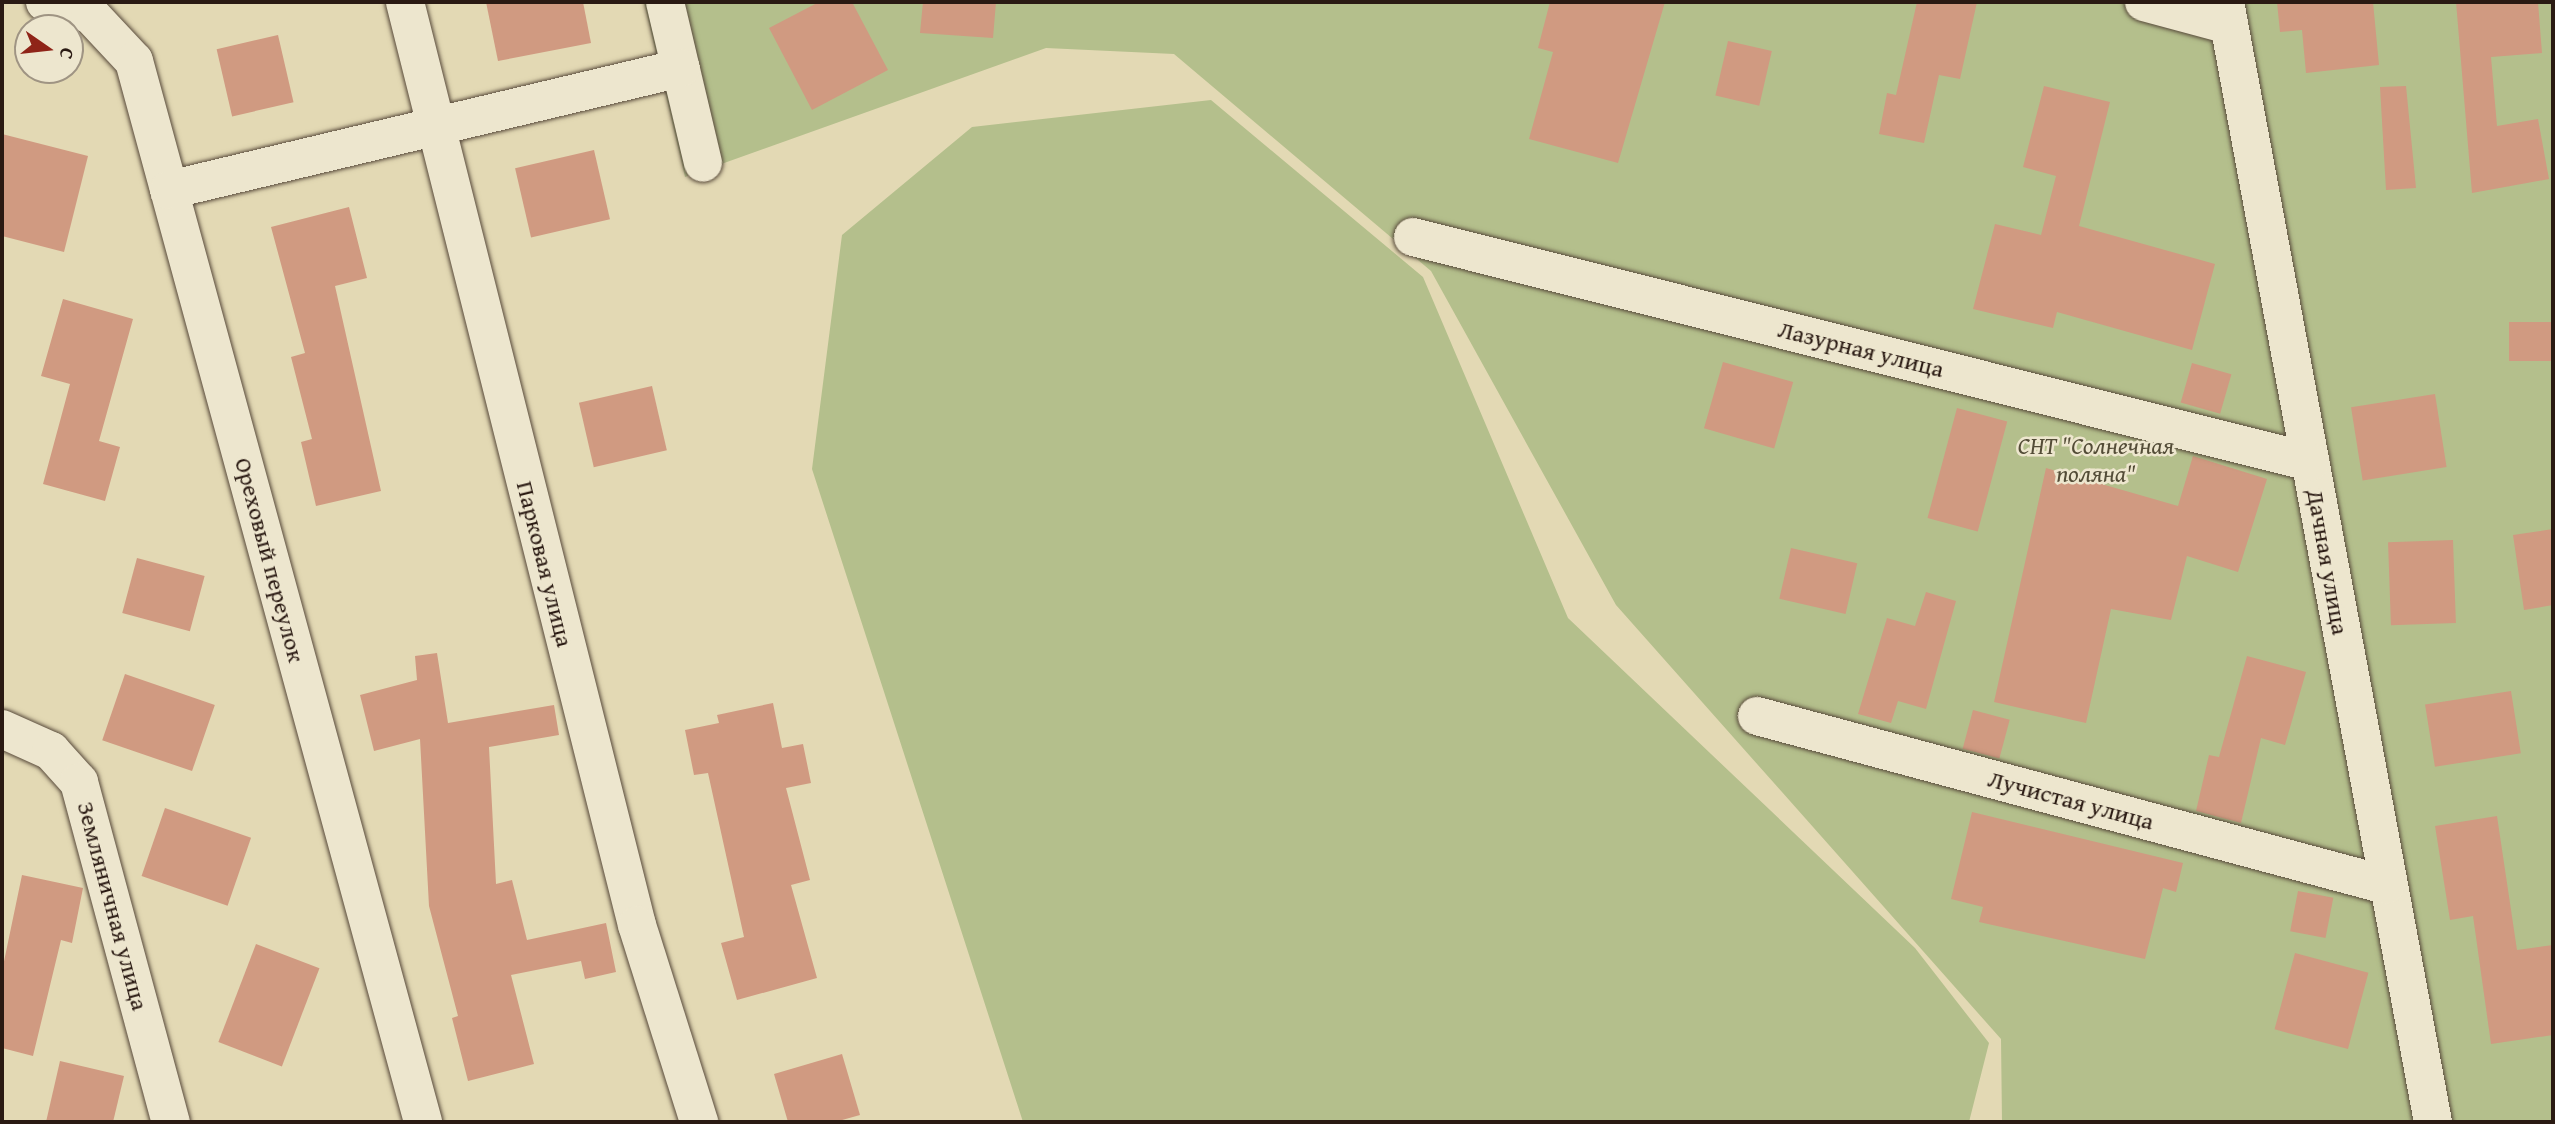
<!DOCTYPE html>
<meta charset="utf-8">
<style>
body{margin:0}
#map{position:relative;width:2555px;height:1124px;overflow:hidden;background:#e3d9b4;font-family:"Gentium Book Plus",serif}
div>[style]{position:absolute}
.green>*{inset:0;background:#b4bf8c}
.building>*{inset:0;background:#d09a81;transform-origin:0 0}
.roads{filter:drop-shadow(0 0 2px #584a3b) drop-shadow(0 0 2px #584a3b)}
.street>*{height:38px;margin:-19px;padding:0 19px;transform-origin:19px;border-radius:19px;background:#ede6ce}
span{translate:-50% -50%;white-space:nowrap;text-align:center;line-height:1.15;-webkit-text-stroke:5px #ede6ce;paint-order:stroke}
.street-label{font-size:24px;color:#2a1a13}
.park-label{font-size:24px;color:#534c37;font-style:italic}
.frame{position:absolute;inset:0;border:4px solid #2a1a13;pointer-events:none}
.north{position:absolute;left:14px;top:14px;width:70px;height:70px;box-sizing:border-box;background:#ede6ce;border:2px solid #9f9483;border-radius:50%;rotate:104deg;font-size:19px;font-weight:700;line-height:28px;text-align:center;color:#2a1a13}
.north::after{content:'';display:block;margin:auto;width:24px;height:32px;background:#8f2418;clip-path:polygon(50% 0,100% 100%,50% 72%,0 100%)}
</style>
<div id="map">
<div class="green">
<div style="clip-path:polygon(644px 2px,2553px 2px,2553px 1122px,2002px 1122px,2001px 1039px,1616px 605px,1431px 271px,1174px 54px,1046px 48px,685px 177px)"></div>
<div style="clip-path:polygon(1211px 100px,1423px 277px,1568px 618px,1915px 948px,1989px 1043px,1969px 1122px,1023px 1122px,812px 469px,842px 235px,972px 127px)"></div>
</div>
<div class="building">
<div style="clip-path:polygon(486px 2px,583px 2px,591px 43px,498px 61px)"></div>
<div style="clip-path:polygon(819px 2px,852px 2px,888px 70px,812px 110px,769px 28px)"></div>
<div style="clip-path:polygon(923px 2px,996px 2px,993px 38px,920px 33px)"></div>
<div style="clip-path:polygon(1550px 2px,1665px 2px,1618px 163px,1529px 139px,1553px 52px,1538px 48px)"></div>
<div style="clip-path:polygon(1917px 2px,1977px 2px,1960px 79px,1939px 75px,1924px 143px,1879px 134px,1887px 93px,1896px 95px)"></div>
<div style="clip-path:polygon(2277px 2px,2373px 2px,2379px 65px,2306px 73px,2302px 30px,2280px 32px)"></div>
<div style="clip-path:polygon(2456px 2px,2538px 2px,2542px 53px,2491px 57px,2497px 126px,2538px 119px,2549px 179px,2472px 193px)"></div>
<div style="left:278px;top:35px;width:69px;height:63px;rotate:77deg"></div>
<div style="left:1728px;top:41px;width:45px;height:56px;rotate:13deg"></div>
<div style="clip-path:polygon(2044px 86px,2110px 102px,2079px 226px,2215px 264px,2192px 350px,2057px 312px,2053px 328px,1973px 309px,1995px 224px,2041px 235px,2056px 176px,2023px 167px)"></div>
<div style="clip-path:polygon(2406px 86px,2416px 188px,2386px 190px,2380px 87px)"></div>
<div style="clip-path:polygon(2px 134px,88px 156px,64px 252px,2px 236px)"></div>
<div style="left:594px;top:150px;width:71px;height:81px;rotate:77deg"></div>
<div style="clip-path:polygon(349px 207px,367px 278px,335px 286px,381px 491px,316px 506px,301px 442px,312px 439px,291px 357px,305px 353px,271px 227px)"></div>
<div style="clip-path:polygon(63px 299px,133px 319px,99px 441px,120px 447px,105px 501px,43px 484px,70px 384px,41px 376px)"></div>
<div style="left:2553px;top:322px;width:39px;height:44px;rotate:90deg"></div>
<div style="left:1723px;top:362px;width:73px;height:69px;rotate:16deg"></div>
<div style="left:2192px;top:363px;width:41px;height:41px;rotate:16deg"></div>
<div style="left:652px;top:386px;width:66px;height:75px;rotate:77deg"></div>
<div style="left:2435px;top:394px;width:74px;height:85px;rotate:81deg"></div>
<div style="left:1957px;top:408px;width:52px;height:114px;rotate:15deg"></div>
<div style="clip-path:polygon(2193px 456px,2267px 479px,2238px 572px,2187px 556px,2171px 620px,2111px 609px,2086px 723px,1994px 702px,2046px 468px,2178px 506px)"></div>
<div style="clip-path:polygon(2553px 529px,2553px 605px,2524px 610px,2513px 535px)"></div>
<div style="left:2453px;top:540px;width:83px;height:65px;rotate:88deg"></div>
<div style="left:1791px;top:548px;width:68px;height:52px;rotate:13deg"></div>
<div style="left:137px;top:558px;width:70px;height:57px;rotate:15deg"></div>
<div style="clip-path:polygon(1926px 592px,1956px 601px,1926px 709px,1898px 701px,1891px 723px,1858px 714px,1887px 618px,1915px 626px)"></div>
<div style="clip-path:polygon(437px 653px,448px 723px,554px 705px,559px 735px,489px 747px,496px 884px,512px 880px,527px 940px,606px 923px,616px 972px,585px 979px,581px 961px,511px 975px,534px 1064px,468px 1081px,452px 1018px,458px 1016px,429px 906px,420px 739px,374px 751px,360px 695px,417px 680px,415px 656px)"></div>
<div style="clip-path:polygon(2247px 656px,2306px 672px,2285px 745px,2261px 738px,2241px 823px,2196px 811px,2209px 755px,2219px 757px)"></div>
<div style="left:125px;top:674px;width:95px;height:70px;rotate:19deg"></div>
<div style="left:2511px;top:691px;width:63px;height:87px;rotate:81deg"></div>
<div style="clip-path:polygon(773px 703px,782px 748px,803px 744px,811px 783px,786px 788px,810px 880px,791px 885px,817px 978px,737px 1000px,721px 943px,744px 937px,708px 773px,694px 775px,685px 730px,719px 723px,717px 715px)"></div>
<div style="left:1973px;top:710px;width:38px;height:40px;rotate:15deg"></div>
<div style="left:165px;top:808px;width:91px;height:72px;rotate:19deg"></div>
<div style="clip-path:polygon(1972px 812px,2183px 863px,2176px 892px,2163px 888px,2145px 959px,1979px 922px,1983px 907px,1951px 899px)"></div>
<div style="clip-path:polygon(2497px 816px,2517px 950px,2553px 945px,2553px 1035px,2491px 1044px,2473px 916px,2450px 920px,2435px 826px)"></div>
<div style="clip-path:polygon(22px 875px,83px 888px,72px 943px,61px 940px,33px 1056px,2px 1048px,2px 971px)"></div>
<div style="left:2298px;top:891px;width:36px;height:41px;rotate:11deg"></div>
<div style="left:256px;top:944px;width:68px;height:105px;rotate:21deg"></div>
<div style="left:2295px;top:953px;width:76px;height:79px;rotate:15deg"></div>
<div style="clip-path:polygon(842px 1054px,860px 1115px,835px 1122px,788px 1122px,774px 1074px)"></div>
<div style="clip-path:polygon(60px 1061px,124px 1076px,113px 1122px,46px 1122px)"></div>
</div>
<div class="roads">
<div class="street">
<div style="left:45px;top:2px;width:47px;rotate:14.9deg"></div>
<div style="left:90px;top:14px;width:64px;rotate:46.9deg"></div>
<div style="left:134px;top:61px;width:1100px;rotate:74.76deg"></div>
<div style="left:405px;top:2px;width:952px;rotate:75.89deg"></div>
<div style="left:637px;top:925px;width:207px;rotate:72.5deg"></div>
<div style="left:665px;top:2px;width:165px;rotate:76.7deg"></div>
<div style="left:2144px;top:2px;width:88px;rotate:15.1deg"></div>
<div style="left:2225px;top:2px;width:1139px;rotate:79.48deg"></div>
<div style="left:169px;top:190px;width:526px;rotate:-13.4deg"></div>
<div style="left:1413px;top:237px;width:925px;rotate:14.08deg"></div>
<div style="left:1757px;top:716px;width:651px;rotate:15.04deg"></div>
<div style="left:2px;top:729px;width:54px;rotate:24.2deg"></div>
<div style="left:51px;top:751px;width:42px;rotate:47.9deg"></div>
<div style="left:79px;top:782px;width:352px;rotate:74.9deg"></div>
</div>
</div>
<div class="street-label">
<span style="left:1861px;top:349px;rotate:14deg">Лазурная улица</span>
<span style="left:270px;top:560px;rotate:75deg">Ореховый переулок</span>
<span style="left:2328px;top:562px;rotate:80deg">Дачная улица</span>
<span style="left:545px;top:564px;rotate:76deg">Парковая улица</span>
<span style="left:2071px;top:800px;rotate:15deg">Лучистая улица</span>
<span style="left:113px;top:906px;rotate:75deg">Земляничная улица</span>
</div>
<div class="park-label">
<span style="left:2096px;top:460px">СНТ "Солнечная<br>поляна"</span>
</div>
<div class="frame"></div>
<div class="north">С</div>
</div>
